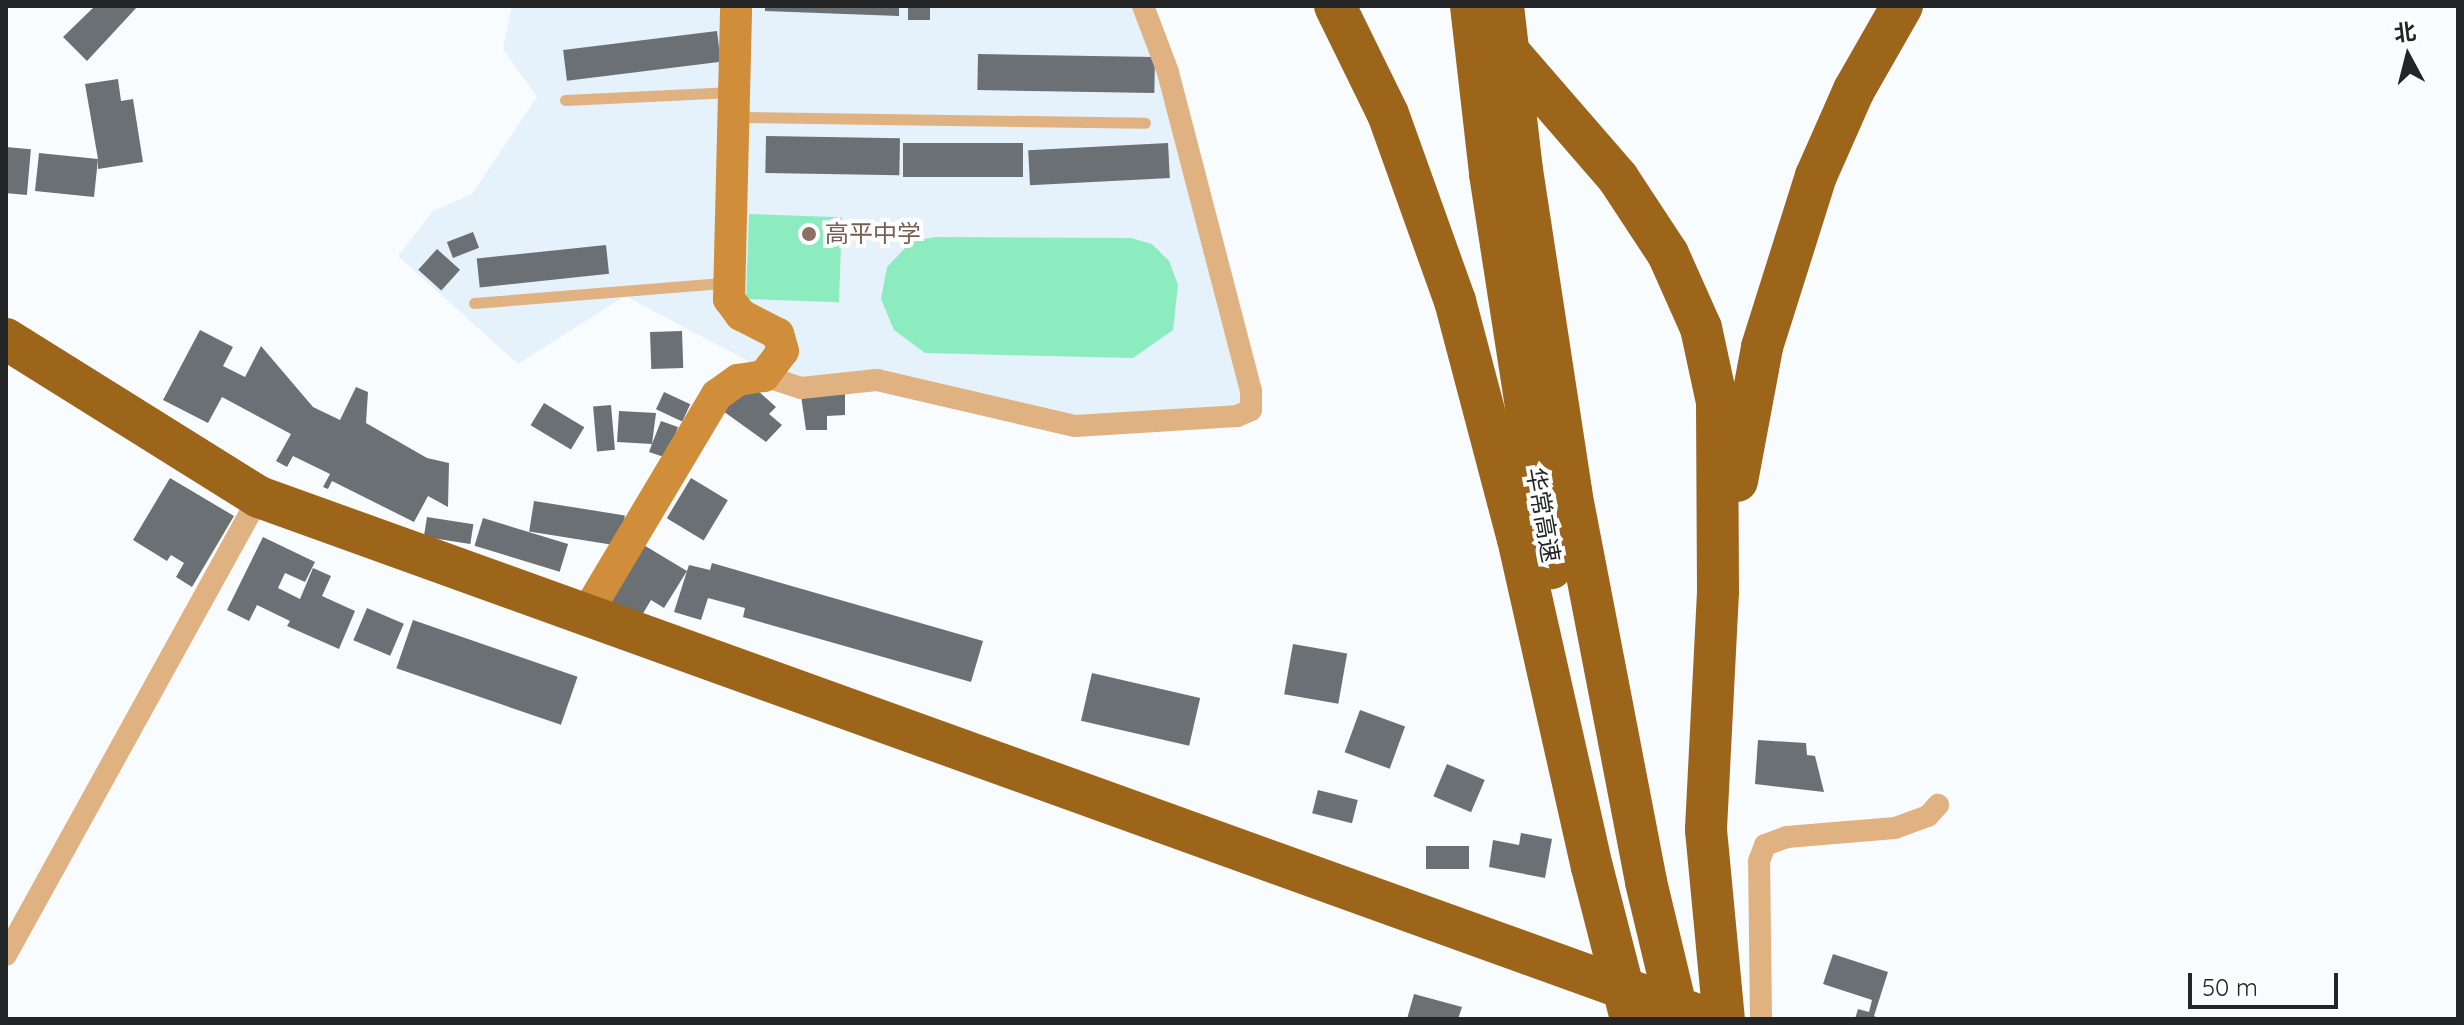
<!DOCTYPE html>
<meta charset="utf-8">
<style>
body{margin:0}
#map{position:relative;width:2464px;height:1025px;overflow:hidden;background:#f9fcff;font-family:Quicksand,"Noto Sans SC",sans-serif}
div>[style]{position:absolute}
.built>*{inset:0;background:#e5f1fb}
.green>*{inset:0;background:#8cecc0;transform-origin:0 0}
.building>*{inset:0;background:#6b7074;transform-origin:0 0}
.lane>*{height:11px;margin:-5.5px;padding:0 5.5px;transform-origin:5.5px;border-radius:5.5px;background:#e0b281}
.street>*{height:22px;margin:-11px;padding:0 11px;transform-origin:11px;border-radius:11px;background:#e0b281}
.secondary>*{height:32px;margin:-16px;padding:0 16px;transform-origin:16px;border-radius:16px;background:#d08d3a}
.highway>*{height:42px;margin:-21px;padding:0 21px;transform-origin:21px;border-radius:21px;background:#9d651a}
.highway-bridge>*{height:42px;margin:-21px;padding:0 21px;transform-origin:21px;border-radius:21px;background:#9d651a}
.dots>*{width:22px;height:22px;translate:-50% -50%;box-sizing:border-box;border:4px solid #fff;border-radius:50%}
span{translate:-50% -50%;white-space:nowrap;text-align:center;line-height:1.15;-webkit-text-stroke:8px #fff;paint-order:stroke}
.education-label{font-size:24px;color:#785e54}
.left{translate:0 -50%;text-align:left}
.street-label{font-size:24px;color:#232526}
.frame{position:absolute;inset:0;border:8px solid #232526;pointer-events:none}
.north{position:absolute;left:2368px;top:16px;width:80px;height:80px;-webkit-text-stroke:6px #fff;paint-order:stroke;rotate:353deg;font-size:22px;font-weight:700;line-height:32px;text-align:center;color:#232526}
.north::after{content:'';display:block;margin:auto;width:28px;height:36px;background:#232526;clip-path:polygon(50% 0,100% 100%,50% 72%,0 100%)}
.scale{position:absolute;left:2188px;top:973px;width:150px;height:36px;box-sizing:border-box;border:4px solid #232526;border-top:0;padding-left:10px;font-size:24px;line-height:28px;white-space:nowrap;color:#232526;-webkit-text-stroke:6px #fff;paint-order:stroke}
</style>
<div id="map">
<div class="built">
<div style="clip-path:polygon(512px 6px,1134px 6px,1153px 43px,1249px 406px,1055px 421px,878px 376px,794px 385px,625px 296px,518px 364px,398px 256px,433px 211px,472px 194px,537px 97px,503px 49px)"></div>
</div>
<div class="green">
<div style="left:749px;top:214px;width:93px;height:85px;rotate:2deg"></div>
<div style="clip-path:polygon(936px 237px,1131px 238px,1152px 244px,1169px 261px,1178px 285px,1173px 330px,1133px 358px,925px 353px,894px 330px,881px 299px,887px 267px,912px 241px)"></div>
</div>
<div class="building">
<div style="clip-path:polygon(95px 6px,138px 6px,87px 61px,63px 37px)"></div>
<div style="clip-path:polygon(765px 6px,899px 6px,899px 16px,765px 11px)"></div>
<div style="left:908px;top:6px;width:22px;height:14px"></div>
<div style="left:717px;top:31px;width:31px;height:155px;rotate:83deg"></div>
<div style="left:978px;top:54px;width:177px;height:36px;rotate:1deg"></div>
<div style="clip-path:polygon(118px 79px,121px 101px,133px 99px,143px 162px,98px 169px,98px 159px,94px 197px,35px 191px,39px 153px,98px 159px,85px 84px)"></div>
<div style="left:766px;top:136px;width:134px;height:37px;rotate:1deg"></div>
<div style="left:903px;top:143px;width:120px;height:34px"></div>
<div style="left:1168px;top:143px;width:35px;height:140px;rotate:87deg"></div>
<div style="left:6px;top:147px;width:25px;height:46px;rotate:5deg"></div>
<div style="left:473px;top:232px;width:17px;height:28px;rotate:69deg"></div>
<div style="left:606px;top:245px;width:29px;height:130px;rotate:84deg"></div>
<div style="left:437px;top:249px;width:31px;height:28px;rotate:42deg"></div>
<div style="clip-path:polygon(200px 330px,233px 347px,223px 366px,245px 377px,261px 346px,313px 407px,340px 420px,356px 387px,368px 392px,366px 423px,427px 458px,449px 463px,448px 507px,428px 496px,414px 522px,332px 481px,328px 489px,323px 487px,330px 474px,293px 456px,287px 467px,276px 461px,291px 434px,222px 397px,208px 423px,163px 400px)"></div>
<div style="left:682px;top:331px;width:37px;height:32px;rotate:88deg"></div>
<div style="clip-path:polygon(749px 383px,776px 407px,769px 414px,782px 425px,766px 442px,723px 411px)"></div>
<div style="clip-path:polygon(845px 388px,845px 415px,827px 416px,827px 430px,806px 430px,800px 389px)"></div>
<div style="left:664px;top:392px;width:29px;height:19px;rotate:25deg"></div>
<div style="left:544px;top:403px;width:47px;height:26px;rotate:31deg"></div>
<div style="left:611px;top:405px;width:45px;height:18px;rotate:85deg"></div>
<div style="clip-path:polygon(619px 411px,656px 413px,652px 444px,661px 421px,678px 427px,667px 458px,649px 452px,652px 444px,617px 442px)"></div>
<div style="clip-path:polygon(170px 478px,234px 516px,192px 587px,176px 577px,184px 563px,171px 555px,167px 561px,133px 540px)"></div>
<div style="left:691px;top:478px;width:43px;height:47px;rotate:31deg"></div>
<div style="left:534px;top:501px;width:92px;height:31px;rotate:9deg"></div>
<div style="left:427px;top:517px;width:47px;height:20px;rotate:9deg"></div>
<div style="left:483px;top:518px;width:89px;height:29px;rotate:17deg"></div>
<div style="clip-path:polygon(263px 537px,315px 562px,305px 582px,285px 573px,278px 588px,300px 599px,313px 568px,331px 576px,322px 596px,355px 611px,339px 649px,287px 626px,290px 621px,257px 605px,249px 621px,227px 610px)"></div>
<div style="clip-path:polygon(637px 541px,687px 571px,689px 565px,710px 570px,712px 563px,983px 641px,971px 682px,743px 617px,745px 608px,708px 598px,701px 620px,674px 612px,687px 571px,664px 608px,651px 600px,638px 622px,601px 599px)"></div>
<div style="left:367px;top:608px;width:40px;height:35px;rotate:23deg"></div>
<div style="left:413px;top:620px;width:174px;height:51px;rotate:19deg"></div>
<div style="left:1293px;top:644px;width:55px;height:51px;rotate:10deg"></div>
<div style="left:1092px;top:673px;width:111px;height:49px;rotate:13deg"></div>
<div style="left:1360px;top:710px;width:48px;height:45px;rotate:20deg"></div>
<div style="clip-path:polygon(1758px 740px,1806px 743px,1807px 755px,1815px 756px,1824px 792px,1755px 784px)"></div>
<div style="left:1447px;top:764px;width:41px;height:35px;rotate:23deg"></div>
<div style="left:1318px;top:790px;width:41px;height:24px;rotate:14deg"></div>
<div style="clip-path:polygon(1521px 833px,1552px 839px,1545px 878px,1489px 867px,1493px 840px,1519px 845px)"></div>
<div style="left:1469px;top:846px;width:23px;height:43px;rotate:90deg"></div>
<div style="clip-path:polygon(1833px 954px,1888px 972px,1874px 1016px,1880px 1019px,1855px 1019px,1858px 1009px,1869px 1012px,1872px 1000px,1823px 984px)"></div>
<div style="clip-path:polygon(1414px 994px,1462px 1007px,1458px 1019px,1407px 1019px)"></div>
</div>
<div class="lane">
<div style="left:565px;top:100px;width:168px;rotate:-2.7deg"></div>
<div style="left:738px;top:117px;width:407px;rotate:0.8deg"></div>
<div style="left:474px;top:303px;width:252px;rotate:-4.6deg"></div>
</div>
<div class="street">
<div style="left:764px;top:376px;width:39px;rotate:18deg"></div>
<div style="left:801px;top:388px;width:76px;rotate:-6deg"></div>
<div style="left:877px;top:380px;width:203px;rotate:13.1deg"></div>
<div style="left:1075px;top:426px;width:162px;rotate:-3.5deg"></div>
<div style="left:1237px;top:416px;width:15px;rotate:-23deg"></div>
<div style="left:1251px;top:410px;width:19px;rotate:-90deg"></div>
<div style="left:1251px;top:391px;width:330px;rotate:-104.6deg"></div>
<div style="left:1168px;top:72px;width:71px;rotate:-110.7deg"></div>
<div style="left:6px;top:955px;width:523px;rotate:-61.08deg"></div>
<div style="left:1761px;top:1019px;width:158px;rotate:-90.7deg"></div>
<div style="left:1759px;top:861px;width:17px;rotate:-69deg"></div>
<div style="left:1765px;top:845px;width:23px;rotate:-20deg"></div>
<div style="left:1787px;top:837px;width:108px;rotate:-4.8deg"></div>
<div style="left:1895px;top:828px;width:35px;rotate:-20deg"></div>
<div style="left:1928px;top:816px;width:15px;rotate:-48deg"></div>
</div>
<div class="secondary">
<div style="left:588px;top:611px;width:252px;rotate:-59.2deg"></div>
<div style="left:717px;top:395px;width:26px;rotate:-36deg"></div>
<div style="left:738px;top:380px;width:26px;rotate:-9deg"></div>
<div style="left:764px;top:376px;width:31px;rotate:-53deg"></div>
<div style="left:783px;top:351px;width:18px;rotate:-106deg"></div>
<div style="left:778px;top:334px;width:42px;rotate:-152.8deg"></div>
<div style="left:741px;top:315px;width:20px;rotate:-127deg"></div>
<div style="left:729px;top:299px;width:293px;rotate:-88.6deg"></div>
</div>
<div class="highway">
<div style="left:1335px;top:6px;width:120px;rotate:63.9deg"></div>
<div style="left:1388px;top:114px;width:199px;rotate:70.3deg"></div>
<div style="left:1455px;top:301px;width:246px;rotate:75.2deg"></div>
<div style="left:1518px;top:539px;width:336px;rotate:77.3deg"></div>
<div style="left:1495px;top:36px;width:188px;rotate:49.1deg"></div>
<div style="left:1618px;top:178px;width:91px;rotate:56.7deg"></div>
<div style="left:1668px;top:254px;width:81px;rotate:66deg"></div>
<div style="left:1701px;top:328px;width:76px;rotate:77.8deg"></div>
<div style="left:1717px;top:402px;width:190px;rotate:89.7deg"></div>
<div style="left:1718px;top:592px;width:238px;rotate:92.9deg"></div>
<div style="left:1706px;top:830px;width:190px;rotate:84.6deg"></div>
<div style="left:1522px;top:170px;width:326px;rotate:81.3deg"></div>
<div style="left:1571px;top:492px;width:397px;rotate:79.1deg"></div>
<div style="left:1490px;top:174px;width:399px;rotate:81.2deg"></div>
<div style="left:6px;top:339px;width:298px;rotate:32deg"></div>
<div style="left:259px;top:497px;width:1541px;rotate:19.8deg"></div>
<div style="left:1737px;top:481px;width:136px;rotate:-79.4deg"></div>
<div style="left:1762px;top:347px;width:179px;rotate:-72.5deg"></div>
<div style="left:1816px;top:176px;width:94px;rotate:-66.2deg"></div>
<div style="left:1854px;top:90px;width:97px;rotate:-60.3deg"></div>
</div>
<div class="highway-bridge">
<div style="left:1471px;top:6px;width:169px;rotate:83.5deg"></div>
<div style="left:1503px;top:6px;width:165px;rotate:83.4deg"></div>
<div style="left:1592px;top:867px;width:157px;rotate:75.6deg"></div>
<div style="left:1646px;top:882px;width:141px;rotate:76.5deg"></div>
</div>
<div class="dots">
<div style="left:809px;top:234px;background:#8d6e63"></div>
</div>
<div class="education-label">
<span class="left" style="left:825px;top:234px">高平中学</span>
</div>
<div class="street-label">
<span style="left:1543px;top:515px;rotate:80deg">华常高速</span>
</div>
<div class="frame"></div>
<div class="north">北</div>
<div class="scale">50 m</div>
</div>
